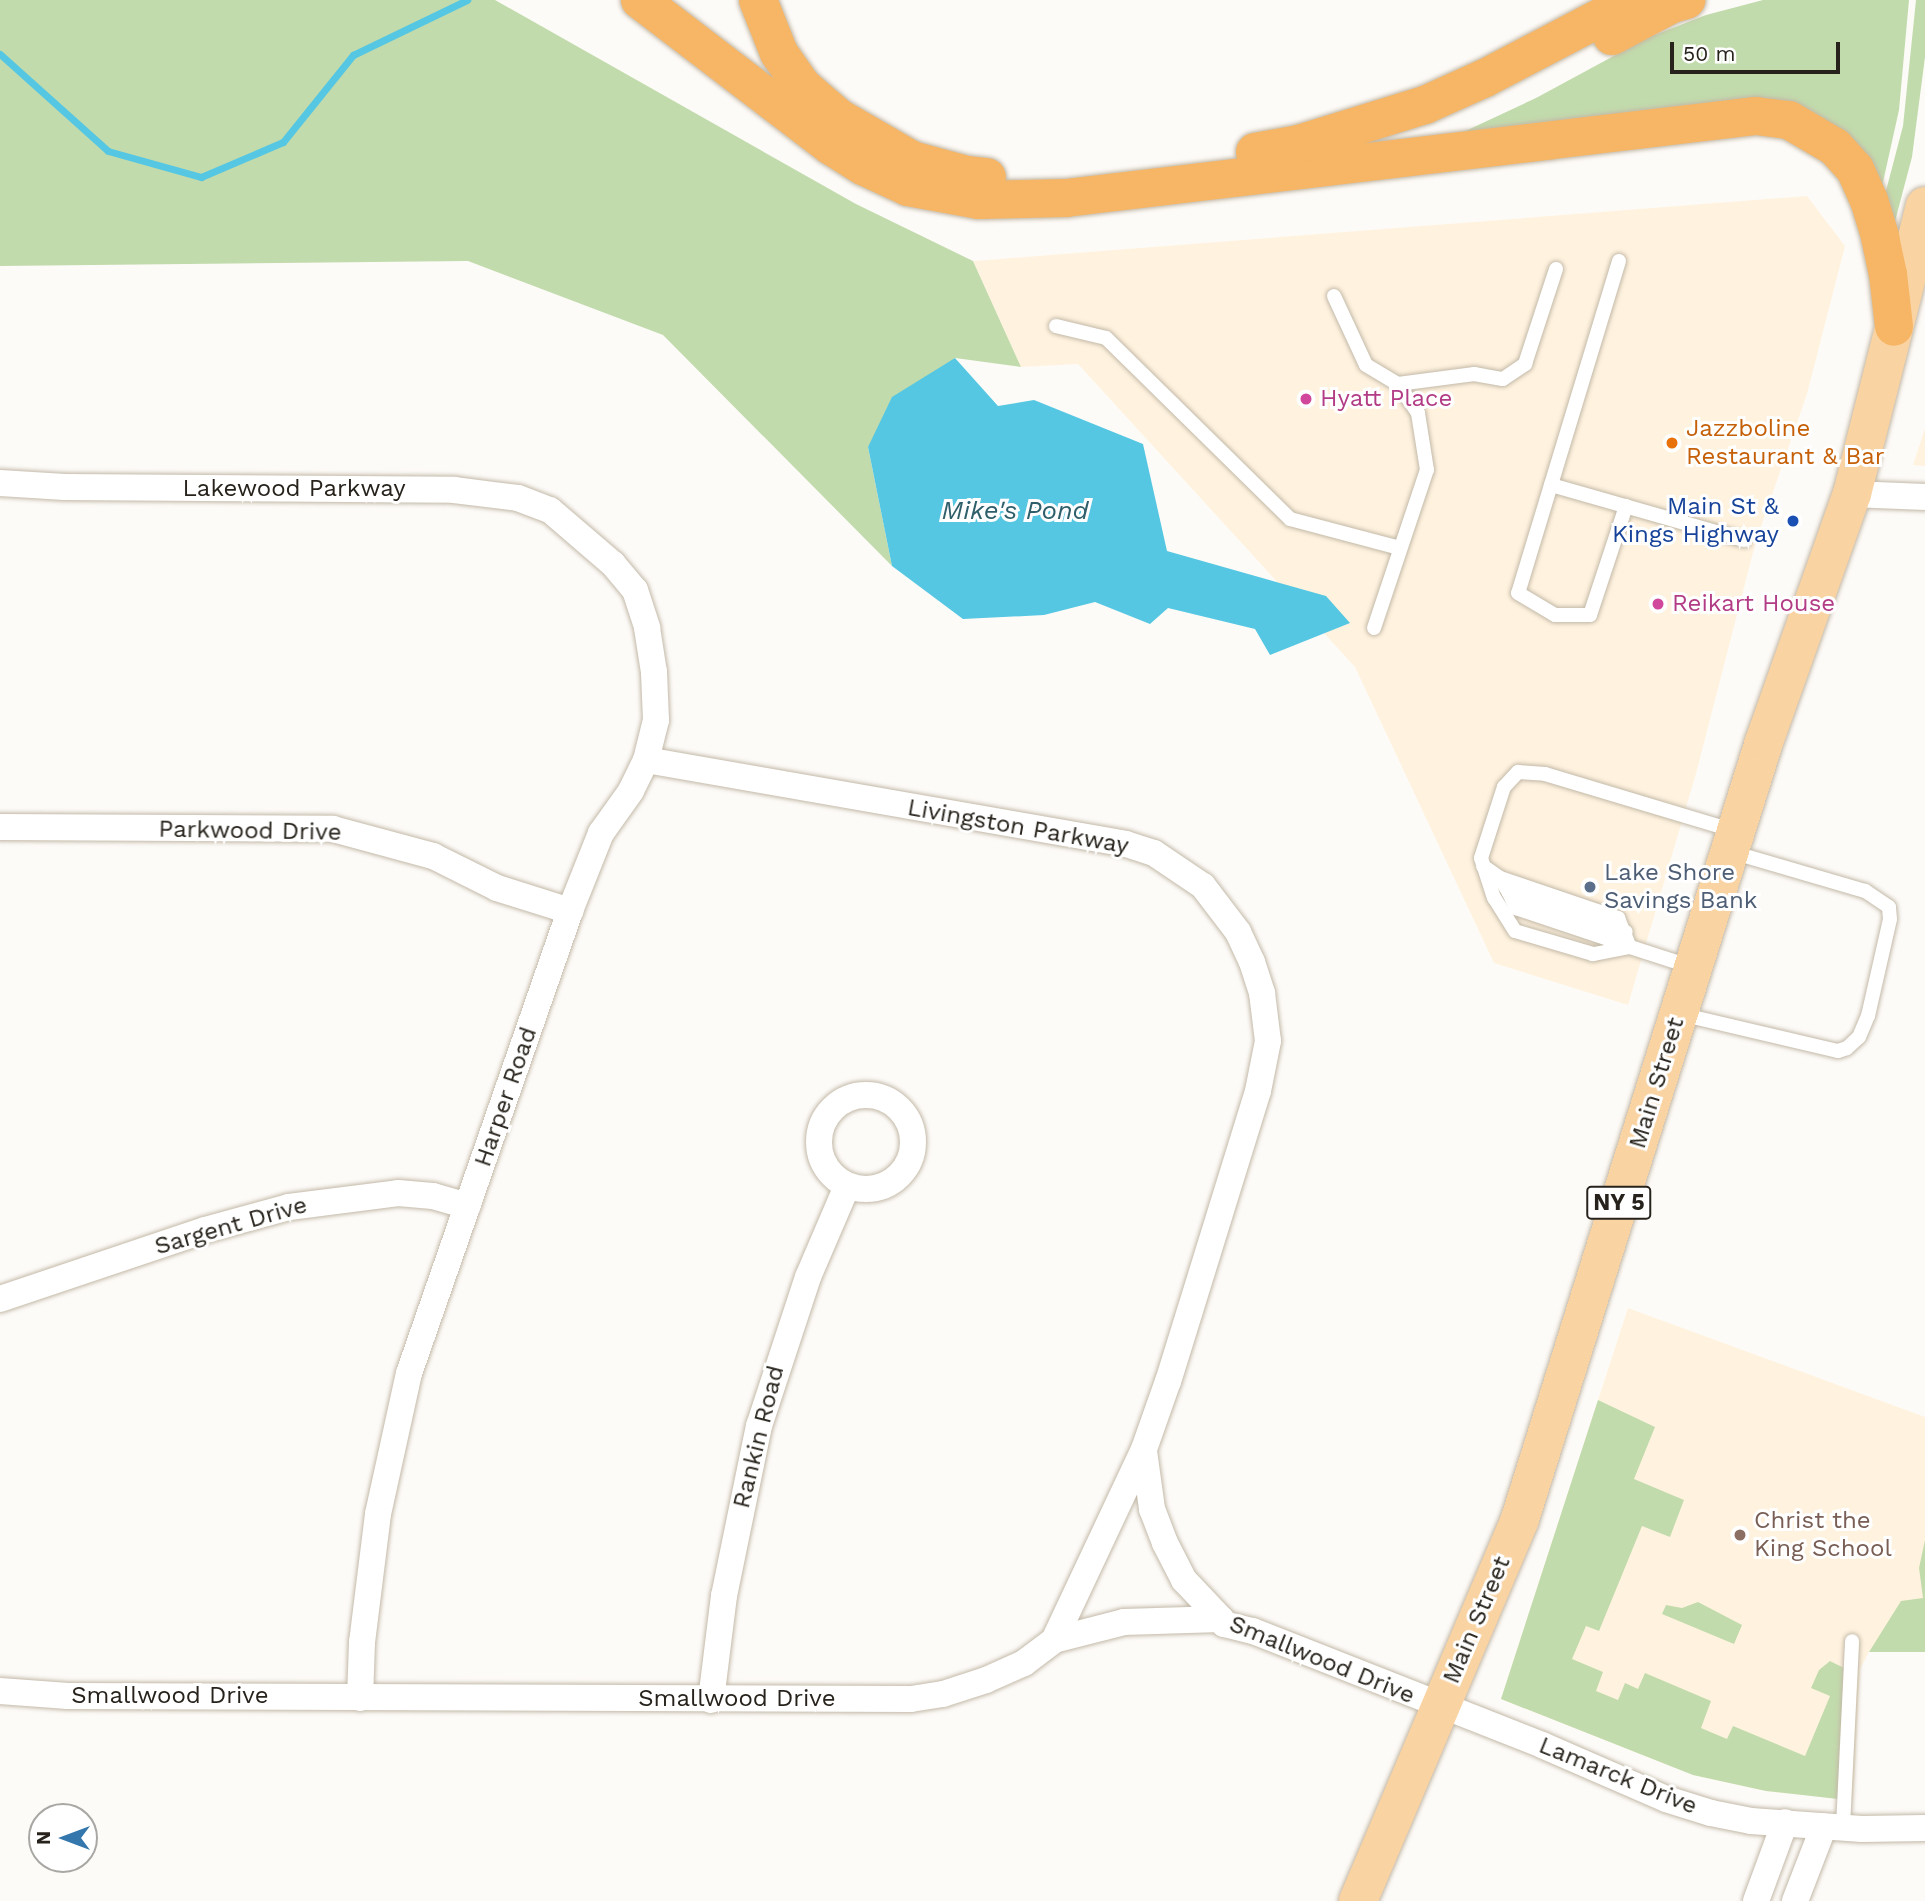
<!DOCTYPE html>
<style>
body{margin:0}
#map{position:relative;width:1925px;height:1901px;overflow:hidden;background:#fdfbf8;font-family:"Work Sans",sans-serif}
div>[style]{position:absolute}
.built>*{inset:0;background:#fff3df}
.green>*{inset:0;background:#c2dbac}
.water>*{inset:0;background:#56c7e2}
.stream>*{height:7px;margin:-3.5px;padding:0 3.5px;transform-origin:3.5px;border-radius:3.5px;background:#56c7e2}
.roads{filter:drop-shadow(0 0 2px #c3b9a8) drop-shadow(0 0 2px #c3b9a8)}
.lane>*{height:14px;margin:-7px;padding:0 7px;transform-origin:7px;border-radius:7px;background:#fff}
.street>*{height:26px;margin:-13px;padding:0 13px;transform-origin:13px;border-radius:13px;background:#fff}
.street>.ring{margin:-13px;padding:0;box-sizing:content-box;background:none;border:26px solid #fff;border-radius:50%}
.primary>*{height:38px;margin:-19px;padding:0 19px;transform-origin:19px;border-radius:19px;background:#fad3a3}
.highway>*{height:38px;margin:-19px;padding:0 19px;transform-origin:19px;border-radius:19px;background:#f6b665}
.dots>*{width:19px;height:19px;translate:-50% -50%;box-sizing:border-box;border:4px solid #fff;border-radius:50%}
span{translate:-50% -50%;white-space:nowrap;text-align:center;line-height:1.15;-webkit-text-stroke:6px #fff;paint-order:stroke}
.shield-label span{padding:2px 5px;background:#fff;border:2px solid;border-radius:5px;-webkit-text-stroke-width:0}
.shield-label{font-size:23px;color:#27231c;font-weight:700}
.hotel-label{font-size:24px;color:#b23c85}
.left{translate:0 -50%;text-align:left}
.food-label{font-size:24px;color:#c56008}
.street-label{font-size:24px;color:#27231c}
.transit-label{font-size:24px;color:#164399}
.right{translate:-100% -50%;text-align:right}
.service-label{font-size:24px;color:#4e5e75}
.education-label{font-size:24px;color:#785e54}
.water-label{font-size:26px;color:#2f5f6a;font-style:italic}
.north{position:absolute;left:28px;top:1803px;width:70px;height:70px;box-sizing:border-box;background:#fff;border:2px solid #a9a7a4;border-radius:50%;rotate:270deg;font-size:19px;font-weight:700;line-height:28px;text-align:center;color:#27231c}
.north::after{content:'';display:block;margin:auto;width:24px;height:32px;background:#3477ad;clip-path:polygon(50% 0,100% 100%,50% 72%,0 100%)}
.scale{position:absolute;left:1670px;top:42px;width:170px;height:32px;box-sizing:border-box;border:4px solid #27231c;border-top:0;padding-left:9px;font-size:21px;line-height:24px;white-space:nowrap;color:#27231c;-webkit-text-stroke:5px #fff;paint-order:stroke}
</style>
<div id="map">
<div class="built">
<div style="clip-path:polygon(1807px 196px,1845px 246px,1807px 394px,1756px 541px,1697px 770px,1628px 1005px,1494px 963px,1355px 667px,1078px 364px,1021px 367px,973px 261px)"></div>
<div style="clip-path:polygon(1925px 428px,1925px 466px,1913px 465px)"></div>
<div style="clip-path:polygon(1628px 1308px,1925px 1417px,1925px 1652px,1869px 1652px,1860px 1669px,1853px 1800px,1766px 1791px,1693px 1775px,1501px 1699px)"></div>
</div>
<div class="green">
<div style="clip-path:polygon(0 0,495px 0,856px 204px,973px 261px,1021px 367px,955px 358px,868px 447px,892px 566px,663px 335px,468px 261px,0 266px)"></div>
<div style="clip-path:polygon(1763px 0,1909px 0,1899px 110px,1881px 191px,1792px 112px,1444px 141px,1536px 98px,1647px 38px,1706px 15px)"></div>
<div style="clip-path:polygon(1916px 0,1925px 0,1925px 57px,1912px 157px,1894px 225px,1882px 206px,1903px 126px)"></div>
<div style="clip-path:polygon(1598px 1400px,1655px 1427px,1634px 1479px,1684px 1500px,1670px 1537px,1642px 1526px,1599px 1631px,1586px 1626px,1572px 1659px,1603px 1672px,1596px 1691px,1618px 1700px,1625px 1683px,1638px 1689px,1645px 1673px,1711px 1701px,1701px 1728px,1727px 1739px,1733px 1726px,1805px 1756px,1830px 1696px,1811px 1688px,1819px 1670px,1830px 1661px,1844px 1668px,1838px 1799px,1766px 1791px,1693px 1775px,1501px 1699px)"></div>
<div style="clip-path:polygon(1925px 1540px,1925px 1652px,1869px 1652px,1901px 1601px,1923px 1598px,1919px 1568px)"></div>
<div style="clip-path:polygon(1698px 1602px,1742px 1625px,1734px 1644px,1662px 1614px,1666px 1605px,1682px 1608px)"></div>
</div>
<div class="water">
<div style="clip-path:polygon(955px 358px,998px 406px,1034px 400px,1143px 444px,1167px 551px,1326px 596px,1350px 623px,1270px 655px,1255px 629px,1168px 608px,1150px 624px,1095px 602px,1044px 615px,963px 619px,892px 566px,868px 447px,892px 397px)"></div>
</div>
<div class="stream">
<div style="left:0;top:54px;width:145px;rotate:41.9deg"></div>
<div style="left:108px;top:151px;width:97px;rotate:15.6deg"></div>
<div style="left:201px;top:177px;width:89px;rotate:-23.1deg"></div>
<div style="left:283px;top:142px;width:112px;rotate:-51.2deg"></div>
<div style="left:353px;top:55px;width:127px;rotate:-25.8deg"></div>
</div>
<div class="roads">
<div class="lane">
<div style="left:1619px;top:261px;width:347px;rotate:106.9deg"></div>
<div style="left:1518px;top:593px;width:43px;rotate:30.7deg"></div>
<div style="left:1555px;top:615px;width:35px"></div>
<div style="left:1590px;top:615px;width:115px;rotate:-71.7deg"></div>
<div style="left:1334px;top:296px;width:76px;rotate:65.1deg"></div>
<div style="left:1366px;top:365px;width:37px;rotate:31deg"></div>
<div style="left:1398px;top:384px;width:77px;rotate:-7.5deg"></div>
<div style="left:1474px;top:374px;width:29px;rotate:10deg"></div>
<div style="left:1503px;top:379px;width:27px;rotate:-34deg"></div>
<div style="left:1525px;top:364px;width:100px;rotate:-71.9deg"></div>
<div style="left:1056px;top:326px;width:51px;rotate:13.5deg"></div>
<div style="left:1106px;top:338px;width:258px;rotate:44.5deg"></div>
<div style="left:1290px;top:519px;width:114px;rotate:14.8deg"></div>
<div style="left:1551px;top:485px;width:201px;rotate:15.9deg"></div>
<div style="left:1374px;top:628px;width:167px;rotate:-71.5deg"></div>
<div style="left:1427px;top:470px;width:58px;rotate:-99deg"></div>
<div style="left:1418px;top:413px;width:35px;rotate:-125deg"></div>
<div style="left:1483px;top:866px;width:21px;rotate:35deg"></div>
<div style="left:1500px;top:878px;width:125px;rotate:18.7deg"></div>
<div style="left:1618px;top:918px;width:31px;rotate:68deg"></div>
<div style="left:1500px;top:878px;width:17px;rotate:59deg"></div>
<div style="left:1509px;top:893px;width:123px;rotate:18.4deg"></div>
<div style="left:1509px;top:893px;width:17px;rotate:65deg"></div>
<div style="left:1516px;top:908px;width:119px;rotate:18.6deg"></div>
<div style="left:1692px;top:967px;width:65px;rotate:-162.1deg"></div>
<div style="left:1630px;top:947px;width:38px;rotate:169deg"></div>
<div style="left:1593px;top:954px;width:81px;rotate:-163.6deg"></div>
<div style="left:1515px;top:931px;width:39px;rotate:-122deg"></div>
<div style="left:1494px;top:898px;width:42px;rotate:-108deg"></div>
<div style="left:1481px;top:858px;width:75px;rotate:-72.1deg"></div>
<div style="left:1504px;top:787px;width:21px;rotate:-47deg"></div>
<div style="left:1518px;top:772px;width:27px;rotate:4deg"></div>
<div style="left:1545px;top:774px;width:198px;rotate:16.7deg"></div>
<div style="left:1680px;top:1014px;width:162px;rotate:13.2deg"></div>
<div style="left:1838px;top:1051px;width:9px;rotate:-18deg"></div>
<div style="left:1847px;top:1048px;width:16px;rotate:-43deg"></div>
<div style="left:1859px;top:1037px;width:23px;rotate:-67deg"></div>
<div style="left:1868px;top:1016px;width:99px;rotate:-77.2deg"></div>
<div style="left:1890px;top:919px;width:12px;rotate:-95deg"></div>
<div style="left:1889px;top:907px;width:29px;rotate:-146deg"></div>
<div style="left:1865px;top:891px;width:139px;rotate:-163.7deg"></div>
<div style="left:1843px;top:1827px;width:186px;rotate:-87.2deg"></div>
</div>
<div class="street">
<div style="left:0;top:483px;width:65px;rotate:3.5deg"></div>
<div style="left:65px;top:487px;width:389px;rotate:0.4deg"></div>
<div style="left:454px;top:490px;width:64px;rotate:7.1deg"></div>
<div style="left:518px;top:498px;width:34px;rotate:21deg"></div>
<div style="left:550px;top:510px;width:83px;rotate:40.6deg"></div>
<div style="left:613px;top:564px;width:34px;rotate:50deg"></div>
<div style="left:635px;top:590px;width:40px;rotate:72deg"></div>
<div style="left:647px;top:628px;width:45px;rotate:81deg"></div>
<div style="left:654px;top:672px;width:48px;rotate:87.6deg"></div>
<div style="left:656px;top:720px;width:41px;rotate:104deg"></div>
<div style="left:646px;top:760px;width:34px;rotate:116deg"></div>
<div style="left:631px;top:791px;width:52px;rotate:125.5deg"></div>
<div style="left:601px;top:833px;width:84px;rotate:111.7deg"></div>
<div style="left:570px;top:911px;width:489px;rotate:109.2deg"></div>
<div style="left:409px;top:1373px;width:144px;rotate:102.4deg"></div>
<div style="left:378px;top:1514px;width:129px;rotate:97.1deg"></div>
<div style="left:362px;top:1642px;width:56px;rotate:92deg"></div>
<div style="left:1852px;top:494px;width:73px;rotate:2.4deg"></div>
<div style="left:646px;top:760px;width:487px;rotate:9.9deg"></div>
<div style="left:1126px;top:844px;width:29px;rotate:18deg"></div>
<div style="left:1154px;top:853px;width:59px;rotate:34deg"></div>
<div style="left:1203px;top:886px;width:58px;rotate:52.7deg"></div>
<div style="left:1238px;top:932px;width:33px;rotate:65deg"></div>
<div style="left:1252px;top:962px;width:33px;rotate:72deg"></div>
<div style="left:1262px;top:993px;width:48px;rotate:82.9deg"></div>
<div style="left:1268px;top:1041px;width:51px;rotate:101.3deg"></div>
<div style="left:1258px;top:1091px;width:304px;rotate:107.2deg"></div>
<div style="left:1168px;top:1381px;width:72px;rotate:109.4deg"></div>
<div style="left:1144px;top:1449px;width:211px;rotate:115.2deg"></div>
<div style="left:0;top:827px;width:333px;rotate:0.3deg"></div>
<div style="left:333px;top:829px;width:104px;rotate:15.1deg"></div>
<div style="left:433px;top:856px;width:72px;rotate:26.6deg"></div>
<div style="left:497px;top:888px;width:77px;rotate:17.5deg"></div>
<div class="ring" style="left:819px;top:1095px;width:68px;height:68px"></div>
<div style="left:0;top:1299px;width:216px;rotate:-18.6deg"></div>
<div style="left:205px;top:1230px;width:87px;rotate:-15.3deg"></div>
<div style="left:289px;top:1207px;width:110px;rotate:-7.3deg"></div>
<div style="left:398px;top:1193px;width:35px;rotate:5deg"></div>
<div style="left:433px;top:1196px;width:36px;rotate:16deg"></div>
<div style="left:1144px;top:1451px;width:59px;rotate:82.1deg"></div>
<div style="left:1152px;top:1509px;width:36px;rotate:69deg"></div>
<div style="left:1165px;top:1543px;width:42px;rotate:62.8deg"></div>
<div style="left:1184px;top:1580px;width:54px;rotate:46.5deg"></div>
<div style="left:0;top:1691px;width:68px;rotate:4.2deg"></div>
<div style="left:68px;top:1696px;width:843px;rotate:0.2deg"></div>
<div style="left:911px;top:1699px;width:32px;rotate:-9deg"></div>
<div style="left:943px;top:1694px;width:45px;rotate:-18deg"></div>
<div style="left:986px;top:1680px;width:42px;rotate:-24.1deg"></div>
<div style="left:1024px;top:1663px;width:38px;rotate:-37deg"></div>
<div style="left:1054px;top:1640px;width:72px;rotate:-14.4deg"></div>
<div style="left:1124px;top:1622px;width:97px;rotate:-1.8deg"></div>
<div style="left:1221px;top:1619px;width:6px;rotate:59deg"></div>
<div style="left:1224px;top:1624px;width:30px;rotate:14deg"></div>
<div style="left:1253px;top:1631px;width:311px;rotate:21.5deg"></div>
<div style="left:1542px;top:1745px;width:135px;rotate:23.5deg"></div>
<div style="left:1666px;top:1799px;width:47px;rotate:17.3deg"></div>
<div style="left:1711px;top:1813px;width:41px;rotate:11.3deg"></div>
<div style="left:1751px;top:1821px;width:111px;rotate:4.1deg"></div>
<div style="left:1862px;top:1829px;width:63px;rotate:-0.9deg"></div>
<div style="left:711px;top:1700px;width:105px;rotate:-82.9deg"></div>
<div style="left:724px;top:1596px;width:174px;rotate:-78.4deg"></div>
<div style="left:759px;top:1426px;width:157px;rotate:-71.8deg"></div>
<div style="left:808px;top:1277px;width:99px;rotate:-66.8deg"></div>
<div style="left:1756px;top:1901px;width:84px;rotate:-69.8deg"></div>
<div style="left:1795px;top:1901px;width:80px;rotate:-68.9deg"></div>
</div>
<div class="primary">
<div style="left:1358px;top:1901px;width:415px;rotate:-67deg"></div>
<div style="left:1520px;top:1519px;width:814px;rotate:-72.57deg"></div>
<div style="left:1764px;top:742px;width:263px;rotate:-70.5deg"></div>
<div style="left:1852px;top:494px;width:297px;rotate:-75.8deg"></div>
</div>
<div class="highway">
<div style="left:640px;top:0;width:240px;rotate:37.4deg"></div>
<div style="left:831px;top:146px;width:38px;rotate:32deg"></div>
<div style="left:863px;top:166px;width:50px;rotate:25deg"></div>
<div style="left:908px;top:187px;width:72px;rotate:10.4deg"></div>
<div style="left:979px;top:200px;width:87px;rotate:-1.3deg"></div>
<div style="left:1066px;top:198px;width:695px;rotate:-6.78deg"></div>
<div style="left:1756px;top:116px;width:33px;rotate:7deg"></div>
<div style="left:1789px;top:120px;width:53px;rotate:30.4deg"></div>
<div style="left:1835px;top:147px;width:30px;rotate:48deg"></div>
<div style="left:1855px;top:169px;width:34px;rotate:66deg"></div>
<div style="left:1869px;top:200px;width:39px;rotate:73deg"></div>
<div style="left:1880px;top:237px;width:38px;rotate:78deg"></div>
<div style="left:1888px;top:274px;width:53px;rotate:83.5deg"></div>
<div style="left:758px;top:0;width:57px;rotate:68.4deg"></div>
<div style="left:779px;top:53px;width:40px;rotate:55.1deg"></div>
<div style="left:802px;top:86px;width:49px;rotate:40.9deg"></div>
<div style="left:839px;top:118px;width:84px;rotate:29.9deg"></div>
<div style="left:912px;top:160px;width:57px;rotate:15.3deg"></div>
<div style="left:967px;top:175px;width:20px;rotate:6deg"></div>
<div style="left:1612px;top:36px;width:68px;rotate:-28.1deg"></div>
<div style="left:1672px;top:4px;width:15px;rotate:-16deg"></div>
<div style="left:1255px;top:152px;width:45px;rotate:-10.3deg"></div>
<div style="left:1299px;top:144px;width:132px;rotate:-17.2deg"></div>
<div style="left:1425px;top:105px;width:66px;rotate:-24.2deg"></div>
<div style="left:1485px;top:78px;width:168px;rotate:-27.6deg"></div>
</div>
</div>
<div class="dots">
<div style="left:1306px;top:399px;background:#d1479c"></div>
<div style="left:1672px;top:443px;background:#e8710a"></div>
<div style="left:1793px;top:521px;background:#1a4fb4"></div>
<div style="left:1658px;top:604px;background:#d1479c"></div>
<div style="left:1590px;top:887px;background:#5c6f8a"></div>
<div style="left:1740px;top:1535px;background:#8d6e63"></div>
</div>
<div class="shield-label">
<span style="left:1619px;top:1203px">NY 5</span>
</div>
<div class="hotel-label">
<span class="left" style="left:1320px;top:399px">Hyatt Place</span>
<span class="left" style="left:1672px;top:604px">Reikart House</span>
</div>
<div class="food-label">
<span class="left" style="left:1686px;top:443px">Jazzboline<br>Restaurant &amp; Bar</span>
</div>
<div class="street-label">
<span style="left:294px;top:489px">Lakewood Parkway</span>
<span style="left:1018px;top:827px;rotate:10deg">Livingston Parkway</span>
<span style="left:250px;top:831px;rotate:1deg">Parkwood Drive</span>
<span style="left:1657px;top:1083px;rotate:-73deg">Main Street</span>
<span style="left:506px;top:1097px;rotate:-71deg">Harper Road</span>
<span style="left:231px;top:1226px;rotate:-16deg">Sargent Drive</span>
<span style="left:759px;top:1437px;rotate:-76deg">Rankin Road</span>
<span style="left:1477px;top:1620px;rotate:-67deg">Main Street</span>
<span style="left:1322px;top:1660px;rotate:22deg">Smallwood Drive</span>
<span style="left:170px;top:1696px">Smallwood Drive</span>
<span style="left:737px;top:1699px">Smallwood Drive</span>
<span style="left:1618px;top:1776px;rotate:22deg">Lamarck Drive</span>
</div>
<div class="transit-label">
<span class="right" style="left:1779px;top:521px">Main St &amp;<br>Kings Highway</span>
</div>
<div class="service-label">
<span class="left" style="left:1604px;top:887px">Lake Shore<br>Savings Bank</span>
</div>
<div class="education-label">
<span class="left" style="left:1754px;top:1535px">Christ the<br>King School</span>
</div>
<div class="water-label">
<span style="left:1015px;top:511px">Mike's Pond</span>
</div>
<div class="north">N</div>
<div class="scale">50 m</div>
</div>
